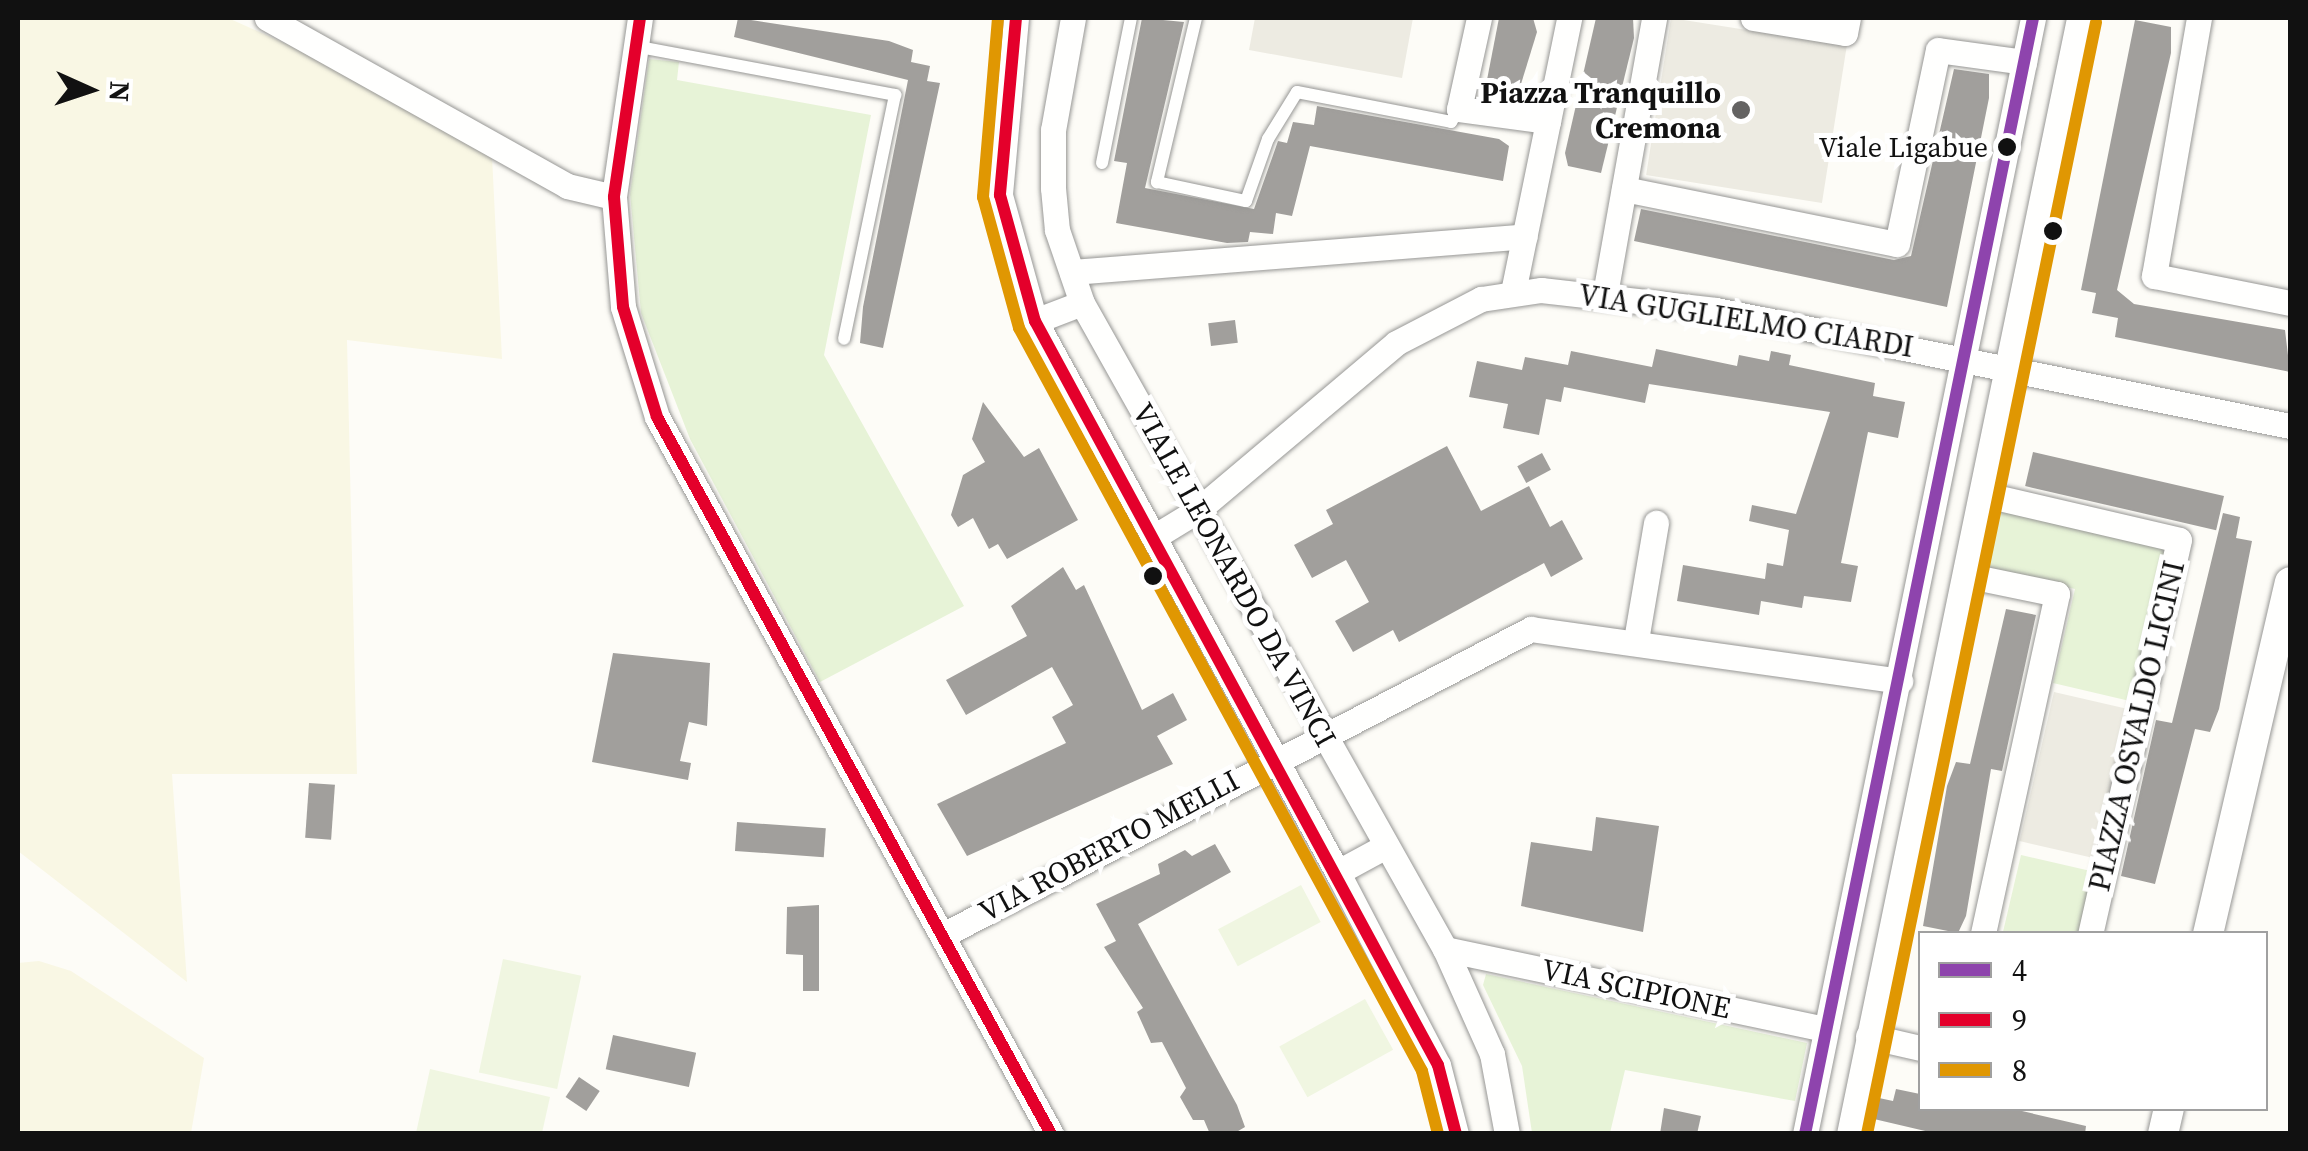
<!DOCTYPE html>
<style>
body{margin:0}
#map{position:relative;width:2308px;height:1151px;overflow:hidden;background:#fdfcf7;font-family:"Source Serif 4",serif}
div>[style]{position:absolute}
.farmland>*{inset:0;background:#f9f7e4}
.green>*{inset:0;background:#e7f3d7}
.pitch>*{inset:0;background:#f0f6e1;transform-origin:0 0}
.plaza>*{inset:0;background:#edebe2;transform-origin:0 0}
.building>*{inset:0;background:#a19f9c;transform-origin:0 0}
.roads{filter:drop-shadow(0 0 2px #979795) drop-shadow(0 0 2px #979795)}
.service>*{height:12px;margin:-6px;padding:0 6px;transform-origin:6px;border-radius:6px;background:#fffffe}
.minor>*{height:25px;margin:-12.5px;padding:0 12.5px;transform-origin:12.5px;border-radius:12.5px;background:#fffffe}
.tertiary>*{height:30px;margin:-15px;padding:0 15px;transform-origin:15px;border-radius:15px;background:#fffffe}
.bus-1>*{height:12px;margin:-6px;padding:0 6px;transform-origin:6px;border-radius:6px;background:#8e44ad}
.bus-2>*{height:12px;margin:-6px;padding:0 6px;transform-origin:6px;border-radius:6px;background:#e4002b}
.bus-3>*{height:12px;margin:-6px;padding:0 6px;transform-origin:6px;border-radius:6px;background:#e09702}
.dots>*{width:28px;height:28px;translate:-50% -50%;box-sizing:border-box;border:5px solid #fff;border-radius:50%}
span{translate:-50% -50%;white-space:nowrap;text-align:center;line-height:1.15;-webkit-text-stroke:10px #fff;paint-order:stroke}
.bus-label{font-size:28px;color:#111}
.right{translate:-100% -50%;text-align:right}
.poi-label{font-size:30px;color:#111;font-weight:700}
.street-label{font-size:30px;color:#111}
.frame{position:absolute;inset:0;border:20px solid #111;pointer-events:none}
.legend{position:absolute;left:1918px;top:931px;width:350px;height:180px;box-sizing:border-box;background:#fff;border:2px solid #a0a0a0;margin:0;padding:12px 18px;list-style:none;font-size:30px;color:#111}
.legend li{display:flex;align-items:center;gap:20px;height:50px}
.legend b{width:50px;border:2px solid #a0a0a0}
.north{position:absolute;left:40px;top:40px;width:100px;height:100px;-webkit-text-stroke:8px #fff;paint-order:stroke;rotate:93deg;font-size:28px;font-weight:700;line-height:40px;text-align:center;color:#111}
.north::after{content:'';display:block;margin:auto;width:35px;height:45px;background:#111;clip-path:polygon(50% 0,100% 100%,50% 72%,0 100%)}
</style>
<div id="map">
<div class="farmland">
<div style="clip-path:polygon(18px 18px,228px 18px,343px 69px,492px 156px,502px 359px,347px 340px,357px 774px,172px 774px,187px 982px,18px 851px)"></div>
<div style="clip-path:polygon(39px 961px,71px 971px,204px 1058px,191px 1133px,18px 1133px,18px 963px)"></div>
</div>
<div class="green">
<div style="clip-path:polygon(649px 59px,679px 62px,677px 80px,871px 115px,824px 355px,964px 606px,820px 682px,690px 439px,641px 313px,630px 194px)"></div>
<div style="clip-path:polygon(2000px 511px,2169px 550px,2134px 702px,2053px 683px,2075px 589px,1986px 569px)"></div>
<div style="clip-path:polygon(2021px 855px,2095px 872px,2081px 933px,2003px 932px)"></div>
<div style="clip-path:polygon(1486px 974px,1807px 1043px,1795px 1101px,1625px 1070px,1610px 1133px,1532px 1133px,1522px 1066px,1483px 985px)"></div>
</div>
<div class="pitch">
<div style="left:1301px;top:885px;width:42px;height:94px;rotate:62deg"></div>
<div style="left:503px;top:959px;width:80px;height:116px;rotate:12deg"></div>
<div style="left:1365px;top:999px;width:58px;height:98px;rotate:61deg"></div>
<div style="clip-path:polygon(430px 1069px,550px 1097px,542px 1133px,416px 1133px)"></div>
</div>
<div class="plaza">
<div style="clip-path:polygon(1255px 18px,1413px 18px,1402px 78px,1249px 50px)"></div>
<div style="left:1671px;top:18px;width:178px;height:159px;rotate:9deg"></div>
<div style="left:2054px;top:692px;width:78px;height:153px;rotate:13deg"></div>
</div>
<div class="building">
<div style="clip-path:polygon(738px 18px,889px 41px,913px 50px,911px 62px,930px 66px,927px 81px,940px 83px,883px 348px,860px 343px,863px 307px,908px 80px,734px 37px)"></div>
<div style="clip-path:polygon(1142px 18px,1184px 22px,1145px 188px,1254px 209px,1278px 141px,1287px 143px,1293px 122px,1314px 125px,1317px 106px,1499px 139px,1509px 146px,1503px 181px,1310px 146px,1292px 216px,1276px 213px,1273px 234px,1250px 232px,1248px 242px,1227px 243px,1116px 223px,1127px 163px,1114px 161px)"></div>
<div style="clip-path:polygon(1499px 18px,1533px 18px,1537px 32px,1517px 97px,1485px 90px)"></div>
<div style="clip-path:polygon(1596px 18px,1633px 18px,1634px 38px,1601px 173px,1568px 166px,1565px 153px)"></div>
<div style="clip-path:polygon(2135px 20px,2171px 27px,2171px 53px,2117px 290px,2134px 304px,2285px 330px,2290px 372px,2115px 337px,2118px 318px,2092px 313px,2096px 293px,2081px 290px)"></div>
<div style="clip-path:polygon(1954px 69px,1989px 74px,1989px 98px,1947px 307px,1634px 241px,1641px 209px,1894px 260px,1911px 256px)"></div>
<div style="left:1235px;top:320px;width:23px;height:27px;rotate:83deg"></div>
<div style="clip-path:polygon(1656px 349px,1737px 366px,1739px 355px,1769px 361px,1771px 351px,1791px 355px,1789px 365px,1875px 383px,1873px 396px,1905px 402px,1898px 438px,1868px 432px,1841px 563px,1858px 566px,1851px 602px,1804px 596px,1802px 608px,1761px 601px,1759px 615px,1677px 601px,1683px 565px,1765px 579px,1767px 563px,1783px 566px,1789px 530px,1749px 521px,1752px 505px,1796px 514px,1830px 412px,1649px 384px,1645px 403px,1564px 387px,1561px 402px,1546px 399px,1539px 435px,1503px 428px,1508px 404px,1469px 397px,1477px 361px,1522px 370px,1525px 357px,1568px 365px,1571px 351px,1652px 367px)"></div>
<div style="clip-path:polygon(983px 402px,1024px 457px,1039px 448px,1078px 520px,1007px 559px,998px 544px,989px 549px,973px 518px,958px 527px,951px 515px,963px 475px,985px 462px,972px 439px)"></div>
<div style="clip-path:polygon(1447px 446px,1481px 511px,1529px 486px,1550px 527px,1562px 520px,1583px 559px,1551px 577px,1544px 563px,1399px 642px,1393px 630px,1353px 652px,1335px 621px,1369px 602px,1346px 560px,1312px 578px,1294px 545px,1333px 524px,1326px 510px)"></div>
<div style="left:2033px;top:452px;width:196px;height:35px;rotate:13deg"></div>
<div style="left:1542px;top:453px;width:19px;height:28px;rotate:62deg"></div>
<div style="clip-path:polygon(2223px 513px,2240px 517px,2236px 538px,2252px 541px,2219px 709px,2210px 732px,2195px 729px,2155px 884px,2121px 876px,2156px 720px,2172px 723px)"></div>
<div style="clip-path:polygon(1063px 567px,1076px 590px,1084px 585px,1142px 710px,1173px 693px,1187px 720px,1157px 736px,1173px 764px,967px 856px,937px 804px,1066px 743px,1052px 717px,1073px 705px,1052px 667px,966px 715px,946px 680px,1027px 636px,1011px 606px)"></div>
<div style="clip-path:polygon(2006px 609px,2036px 615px,2002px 771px,1991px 769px,1966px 916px,1958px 933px,1923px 926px,1947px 786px,1956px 762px,1970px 764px)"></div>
<div style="clip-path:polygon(613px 653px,710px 663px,707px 726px,689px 722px,680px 761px,691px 763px,688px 780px,592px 762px)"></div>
<div style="left:309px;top:783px;width:26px;height:55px;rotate:4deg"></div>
<div style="clip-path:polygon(1596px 817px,1659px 826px,1643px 932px,1521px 906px,1531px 842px,1592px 851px)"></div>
<div style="left:737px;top:822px;width:89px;height:29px;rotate:4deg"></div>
<div style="clip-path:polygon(1215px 844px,1231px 872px,1138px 924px,1237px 1105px,1245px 1127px,1233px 1134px,1210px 1134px,1204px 1120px,1193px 1120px,1180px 1097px,1186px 1088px,1162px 1042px,1151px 1043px,1137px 1012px,1143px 1008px,1104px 947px,1116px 941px,1096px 904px,1160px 874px,1158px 864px,1185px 850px,1192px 856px)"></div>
<div style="clip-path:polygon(819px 905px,819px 991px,803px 991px,803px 955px,786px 954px,787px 907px)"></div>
<div style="left:613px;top:1035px;width:85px;height:35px;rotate:12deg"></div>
<div style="left:579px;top:1077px;width:25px;height:24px;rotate:34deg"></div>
<div style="clip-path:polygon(1896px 1089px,1920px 1094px,1920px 1108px,2009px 1108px,2086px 1126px,2085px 1134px,1938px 1134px,1874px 1119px,1879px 1098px,1893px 1101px)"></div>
<div style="clip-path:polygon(1664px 1108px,1701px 1116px,1697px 1134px,1660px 1134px)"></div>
</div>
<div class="roads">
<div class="service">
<div style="left:1196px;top:18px;width:169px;rotate:103.4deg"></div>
<div style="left:1157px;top:182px;width:91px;rotate:12.1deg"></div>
<div style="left:1246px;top:201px;width:66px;rotate:-70.5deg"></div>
<div style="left:1268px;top:139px;width:55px;rotate:-58.3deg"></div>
<div style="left:1297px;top:92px;width:157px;rotate:11deg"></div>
<div style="left:1451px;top:122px;width:15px;rotate:-58deg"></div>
<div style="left:634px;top:46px;width:266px;rotate:10.6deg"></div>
<div style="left:895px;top:95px;width:249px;rotate:101.8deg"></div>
<div style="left:1102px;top:163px;width:148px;rotate:-78.7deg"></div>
</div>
<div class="minor">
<div style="left:267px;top:18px;width:344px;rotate:29.2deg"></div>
<div style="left:567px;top:186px;width:48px;rotate:13.2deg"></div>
<div style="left:640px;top:18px;width:181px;rotate:98.3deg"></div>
<div style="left:614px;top:197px;width:110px;rotate:85.3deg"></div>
<div style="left:623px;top:307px;width:115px;rotate:72.8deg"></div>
<div style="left:657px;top:417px;width:818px;rotate:61.21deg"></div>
<div style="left:1016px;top:18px;width:178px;rotate:95.2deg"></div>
<div style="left:1000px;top:195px;width:131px;rotate:74.5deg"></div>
<div style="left:1035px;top:321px;width:634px;rotate:61.25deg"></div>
<div style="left:1340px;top:877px;width:212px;rotate:62.5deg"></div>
<div style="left:1438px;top:1065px;width:71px;rotate:75.4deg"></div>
<div style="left:1073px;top:18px;width:114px;rotate:100.1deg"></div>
<div style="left:1053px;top:130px;width:58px;rotate:90deg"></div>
<div style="left:1053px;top:188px;width:42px;rotate:84.6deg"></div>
<div style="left:1057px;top:230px;width:77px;rotate:71.1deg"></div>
<div style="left:1082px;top:303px;width:741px;rotate:60.67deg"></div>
<div style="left:1445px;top:949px;width:115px;rotate:65.9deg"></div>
<div style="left:1492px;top:1054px;width:81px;rotate:79.4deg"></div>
<div style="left:1479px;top:18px;width:93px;rotate:102.4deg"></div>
<div style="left:1459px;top:109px;width:90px;rotate:7.7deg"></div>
<div style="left:1753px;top:18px;width:93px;rotate:9.3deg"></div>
<div style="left:1845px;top:33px;width:15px;rotate:-79deg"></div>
<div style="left:2199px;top:18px;width:262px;rotate:99.9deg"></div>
<div style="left:2154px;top:276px;width:139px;rotate:11.2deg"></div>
<div style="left:1624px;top:189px;width:278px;rotate:11.4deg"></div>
<div style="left:1897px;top:244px;width:198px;rotate:-78.1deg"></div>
<div style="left:1938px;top:50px;width:87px;rotate:7.9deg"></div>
<div style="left:1072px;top:272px;width:454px;rotate:-4.5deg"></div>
<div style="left:1513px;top:292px;width:280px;rotate:-78.4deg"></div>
<div style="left:1605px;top:294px;width:280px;rotate:-79.9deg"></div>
<div style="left:1035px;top:321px;width:50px;rotate:-21deg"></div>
<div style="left:1982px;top:494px;width:202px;rotate:13.1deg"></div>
<div style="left:2179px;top:540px;width:404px;rotate:102.7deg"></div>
<div style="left:1154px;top:537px;width:52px;rotate:-31.5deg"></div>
<div style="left:1198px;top:510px;width:259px;rotate:-40.1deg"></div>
<div style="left:1396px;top:343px;width:96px;rotate:-27.4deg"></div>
<div style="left:1481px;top:299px;width:61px;rotate:-8.5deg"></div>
<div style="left:1541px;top:290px;width:176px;rotate:6.5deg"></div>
<div style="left:1716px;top:310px;width:586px;rotate:11.43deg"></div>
<div style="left:1965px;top:575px;width:94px;rotate:11.7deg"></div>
<div style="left:2057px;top:594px;width:348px;rotate:102.3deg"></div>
<div style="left:1636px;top:640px;width:119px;rotate:-80.3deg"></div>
<div style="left:1338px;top:872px;width:55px;rotate:-28.4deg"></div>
<div style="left:945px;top:934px;width:661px;rotate:-27.5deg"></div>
<div style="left:1531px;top:629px;width:373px;rotate:8deg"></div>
<div style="left:1445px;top:949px;width:389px;rotate:11.9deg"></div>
<div style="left:1868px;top:1036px;width:53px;rotate:13deg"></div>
<div style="left:1805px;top:1134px;width:1139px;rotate:-78.45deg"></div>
<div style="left:1849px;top:1134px;width:1139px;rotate:-78.35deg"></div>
</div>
<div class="tertiary">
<div style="left:2208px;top:934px;width:361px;rotate:-76.9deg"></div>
<div style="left:2163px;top:1134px;width:27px;rotate:-77deg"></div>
</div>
</div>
<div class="bus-1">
<div style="left:1805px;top:1134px;width:1139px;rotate:-78.45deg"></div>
</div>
<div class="bus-2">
<div style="left:640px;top:18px;width:181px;rotate:98.3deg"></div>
<div style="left:614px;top:197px;width:110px;rotate:85.3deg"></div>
<div style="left:623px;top:307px;width:115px;rotate:72.8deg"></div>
<div style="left:657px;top:417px;width:818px;rotate:61.21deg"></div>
<div style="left:1016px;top:18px;width:178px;rotate:95.2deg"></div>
<div style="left:1000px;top:195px;width:131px;rotate:74.5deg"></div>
<div style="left:1035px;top:321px;width:846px;rotate:61.56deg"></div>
<div style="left:1438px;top:1065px;width:71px;rotate:75.4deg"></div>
</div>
<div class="bus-3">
<div style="left:998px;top:18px;width:180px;rotate:94.8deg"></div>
<div style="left:983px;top:197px;width:136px;rotate:74.6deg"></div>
<div style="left:1019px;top:328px;width:845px;rotate:61.52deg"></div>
<div style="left:1422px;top:1071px;width:65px;rotate:75.7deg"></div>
<div style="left:1867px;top:1134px;width:1135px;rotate:-78.36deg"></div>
</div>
<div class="dots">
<div style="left:1741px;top:110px;background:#646362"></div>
<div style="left:2007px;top:147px;background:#111"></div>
<div style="left:2053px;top:231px;background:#111"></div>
<div style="left:1153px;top:576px;background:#111"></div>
</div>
<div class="bus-label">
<span class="right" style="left:1988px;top:147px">Viale Ligabue</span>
</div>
<div class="poi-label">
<span class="right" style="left:1721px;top:110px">Piazza Tranquillo<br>Cremona</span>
</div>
<div class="street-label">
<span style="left:1746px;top:321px;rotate:9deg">VIA GUGLIELMO CIARDI</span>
<span style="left:1234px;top:575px;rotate:61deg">VIALE LEONARDO DA VINCI</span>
<span style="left:2137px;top:726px;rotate:-77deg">PIAZZA OSVALDO LICINI</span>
<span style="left:1109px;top:846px;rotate:-28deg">VIA ROBERTO MELLI</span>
<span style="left:1636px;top:989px;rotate:12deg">VIA SCIPIONE</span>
</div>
<div class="frame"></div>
<ul class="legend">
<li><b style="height:12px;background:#8e44ad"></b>4</li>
<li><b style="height:12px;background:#e4002b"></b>9</li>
<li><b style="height:12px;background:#e09702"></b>8</li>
</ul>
<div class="north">N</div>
</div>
